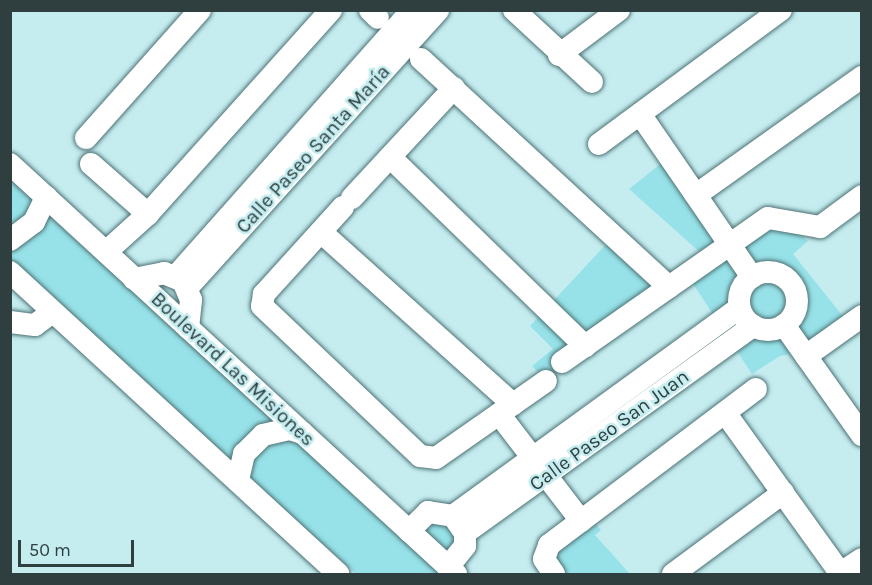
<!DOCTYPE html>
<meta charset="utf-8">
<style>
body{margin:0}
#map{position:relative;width:872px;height:585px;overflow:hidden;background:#c5edf0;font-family:Karla,sans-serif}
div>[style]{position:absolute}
.green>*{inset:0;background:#96e2e8}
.roads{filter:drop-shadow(0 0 2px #4d7174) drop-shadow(0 0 2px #4d7174)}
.minor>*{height:22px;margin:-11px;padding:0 11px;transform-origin:11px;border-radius:11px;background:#fff}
.minor>.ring{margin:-11px;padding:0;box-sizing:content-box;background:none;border:22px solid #fff;border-radius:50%}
span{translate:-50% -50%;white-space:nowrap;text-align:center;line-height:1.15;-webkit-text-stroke:5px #c5edf0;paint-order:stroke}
.street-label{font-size:20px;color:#2f3f40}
.frame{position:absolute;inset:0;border:12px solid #2f3f40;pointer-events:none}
.scale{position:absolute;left:18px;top:540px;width:116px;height:27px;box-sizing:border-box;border:3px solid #2f3f40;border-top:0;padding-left:8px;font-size:18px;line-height:21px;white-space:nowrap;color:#2f3f40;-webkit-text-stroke:4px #c5edf0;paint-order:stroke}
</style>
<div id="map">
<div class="green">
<div style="clip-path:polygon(663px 162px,723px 243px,702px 254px,629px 189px)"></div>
<div style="clip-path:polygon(10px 179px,444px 574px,356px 574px,211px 444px,11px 259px)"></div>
<div style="clip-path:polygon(786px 222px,808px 241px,793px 254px,846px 320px,807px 351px,780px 356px,752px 374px,690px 279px,769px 223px)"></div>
<div style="clip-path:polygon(611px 239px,663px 286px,543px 377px,532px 366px,553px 349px,530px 326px)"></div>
<div style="clip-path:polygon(427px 515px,460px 525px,450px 562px,412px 529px)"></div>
<div style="clip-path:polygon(591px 519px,601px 530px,595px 535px,630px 574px,558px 574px,547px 552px)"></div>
</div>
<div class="roads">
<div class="minor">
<div style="left:370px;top:10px;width:11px;rotate:45deg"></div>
<div style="left:514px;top:10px;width:106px;rotate:42.7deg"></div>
<div style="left:559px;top:55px;width:75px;rotate:-36.9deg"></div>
<div style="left:421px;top:59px;width:337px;rotate:42.6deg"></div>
<div style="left:640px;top:114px;width:198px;rotate:55.5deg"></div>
<div style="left:86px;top:138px;width:171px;rotate:-48.3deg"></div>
<div style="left:599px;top:144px;width:226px;rotate:-36.4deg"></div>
<div style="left:390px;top:157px;width:272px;rotate:44.1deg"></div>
<div style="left:10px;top:164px;width:606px;rotate:42.59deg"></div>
<div style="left:91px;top:164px;width:76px;rotate:41.3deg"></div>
<div style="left:696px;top:195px;width:204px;rotate:-35.4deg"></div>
<div style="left:352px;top:198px;width:150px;rotate:-47.2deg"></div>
<div style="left:343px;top:207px;width:118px;rotate:132.2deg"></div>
<div style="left:264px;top:294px;width:12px;rotate:99deg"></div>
<div style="left:262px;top:306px;width:218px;rotate:43.5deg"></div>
<div style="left:420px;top:456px;width:16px;rotate:7deg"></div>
<div style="left:436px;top:458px;width:134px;rotate:-35deg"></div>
<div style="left:321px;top:232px;width:258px;rotate:41.9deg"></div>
<div style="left:10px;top:240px;width:30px;rotate:-37deg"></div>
<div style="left:34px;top:222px;width:28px;rotate:-64deg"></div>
<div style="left:106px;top:252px;width:57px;rotate:-42.1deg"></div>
<div style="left:148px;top:214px;width:274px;rotate:-48.1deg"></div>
<div style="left:10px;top:272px;width:446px;rotate:42.6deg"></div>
<div class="ring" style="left:739px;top:272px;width:36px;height:36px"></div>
<div style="left:176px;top:276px;width:356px;rotate:-48.4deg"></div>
<div style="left:134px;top:279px;width:31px;rotate:-11deg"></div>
<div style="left:164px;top:273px;width:21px;rotate:23deg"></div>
<div style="left:183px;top:281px;width:21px;rotate:67deg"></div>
<div style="left:191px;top:300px;width:28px;rotate:96deg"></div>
<div style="left:188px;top:287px;width:373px;rotate:-47.9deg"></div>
<div style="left:10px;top:322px;width:25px;rotate:7deg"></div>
<div style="left:35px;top:325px;width:21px;rotate:-37deg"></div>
<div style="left:784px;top:325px;width:135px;rotate:54.7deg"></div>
<div style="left:806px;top:356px;width:69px;rotate:-35.5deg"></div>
<div style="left:562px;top:362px;width:251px;rotate:-35deg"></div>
<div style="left:768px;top:218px;width:53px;rotate:9.8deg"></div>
<div style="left:820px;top:227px;width:52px;rotate:-36.4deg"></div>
<div style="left:499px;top:414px;width:135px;rotate:52.5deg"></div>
<div style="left:726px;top:414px;width:197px;rotate:54.3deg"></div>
<div style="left:238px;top:480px;width:27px;rotate:-77deg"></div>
<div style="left:244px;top:454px;width:27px;rotate:-45deg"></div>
<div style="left:263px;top:435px;width:28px;rotate:-13deg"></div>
<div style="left:290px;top:429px;width:13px;rotate:18deg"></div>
<div style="left:453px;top:516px;width:354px;rotate:-36deg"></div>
<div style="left:409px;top:531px;width:27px;rotate:-45deg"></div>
<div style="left:428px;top:512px;width:25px;rotate:9deg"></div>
<div style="left:453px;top:516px;width:21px;rotate:55deg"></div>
<div style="left:465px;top:533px;width:13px;rotate:90deg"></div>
<div style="left:465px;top:546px;width:27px;rotate:129deg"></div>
<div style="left:465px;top:533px;width:355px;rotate:-35.7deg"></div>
<div style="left:554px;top:574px;width:18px;rotate:-124deg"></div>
<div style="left:544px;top:559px;width:15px;rotate:-70deg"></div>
<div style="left:549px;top:545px;width:259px;rotate:-37deg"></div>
<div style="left:673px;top:574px;width:137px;rotate:-36.4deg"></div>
<div style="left:839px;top:574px;width:27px;rotate:-33deg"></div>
</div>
</div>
<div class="street-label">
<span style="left:313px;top:149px;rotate:-48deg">Calle Paseo Santa María</span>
<span style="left:233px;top:369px;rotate:43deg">Boulevard Las Misiones</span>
<span style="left:609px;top:430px;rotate:-36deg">Calle Paseo San Juan</span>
</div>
<div class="frame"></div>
<div class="scale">50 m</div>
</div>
